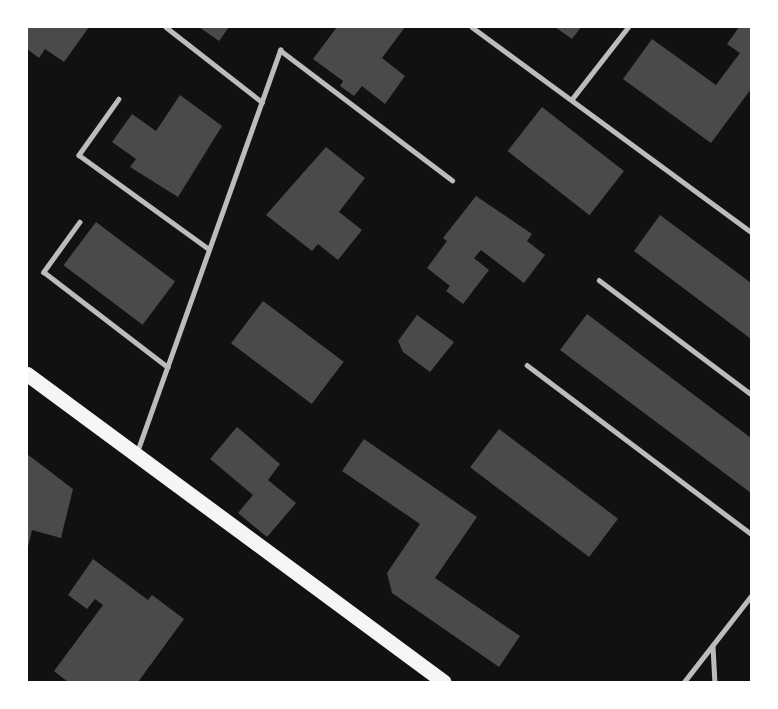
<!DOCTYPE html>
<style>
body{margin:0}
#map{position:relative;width:778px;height:709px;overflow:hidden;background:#111;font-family:"Titillium Web",sans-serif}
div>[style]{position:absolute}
.building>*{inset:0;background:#4a4a4a;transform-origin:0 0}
.service>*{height:4.5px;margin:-2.25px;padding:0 2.25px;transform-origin:2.25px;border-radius:2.25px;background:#bcbcbc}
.primary>*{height:15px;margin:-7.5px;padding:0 7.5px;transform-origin:7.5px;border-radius:7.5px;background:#f5f5f5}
span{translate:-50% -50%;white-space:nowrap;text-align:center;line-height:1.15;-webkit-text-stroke:6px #fff;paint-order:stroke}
.frame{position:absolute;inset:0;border:28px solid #fff;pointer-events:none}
</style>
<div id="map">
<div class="building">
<div style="clip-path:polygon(27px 27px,89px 27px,64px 62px,45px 49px,39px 58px,27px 49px)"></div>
<div style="clip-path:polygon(199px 27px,229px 27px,219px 41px)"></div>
<div style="clip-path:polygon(337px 27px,405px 27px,382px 58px,405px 76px,385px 104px,362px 86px,354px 96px,340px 86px,343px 81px,313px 59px)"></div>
<div style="clip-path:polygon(555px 27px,581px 27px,572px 39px)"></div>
<div style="clip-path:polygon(739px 27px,751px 27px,751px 89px,711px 143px,623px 79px,652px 39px,716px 85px,740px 53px,727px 44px)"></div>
<div style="clip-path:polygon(180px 95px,222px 126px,178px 197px,130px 167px,136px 159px,112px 142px,132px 114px,156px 131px)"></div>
<div style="left:542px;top:107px;width:104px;height:56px;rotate:38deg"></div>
<div style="clip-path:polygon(326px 147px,365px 178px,339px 212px,362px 230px,338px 260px,318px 244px,312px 251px,266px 215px)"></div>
<div style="clip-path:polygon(476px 196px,532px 234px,527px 241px,545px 255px,524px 283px,481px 250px,474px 258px,489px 270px,463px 304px,446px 291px,450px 286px,427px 268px,447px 241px,443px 238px)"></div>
<div style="clip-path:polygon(660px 215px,751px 283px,751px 339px,634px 251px)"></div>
<div style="left:96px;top:222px;width:99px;height:54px;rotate:37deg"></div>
<div style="left:263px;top:301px;width:101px;height:53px;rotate:37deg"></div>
<div style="clip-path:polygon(587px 314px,751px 438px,751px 493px,560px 350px)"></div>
<div style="clip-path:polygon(417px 315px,454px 342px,430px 372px,403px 352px,398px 341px)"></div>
<div style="clip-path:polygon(237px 427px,280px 464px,268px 480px,296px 503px,267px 537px,238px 513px,253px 495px,210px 459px)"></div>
<div style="left:499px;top:429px;width:149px;height:48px;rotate:37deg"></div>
<div style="clip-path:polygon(364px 439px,477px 517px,435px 578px,520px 636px,499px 667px,392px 593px,387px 573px,420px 524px,342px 471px)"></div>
<div style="clip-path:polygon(27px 454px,73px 489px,61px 538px,32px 530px,28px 547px)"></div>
<div style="clip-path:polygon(93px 559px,148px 600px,152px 595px,184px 619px,138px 682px,68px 682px,54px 671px,103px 605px,95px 599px,87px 609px,68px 595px)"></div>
</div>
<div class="service">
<div style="left:166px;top:27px;width:122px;rotate:38deg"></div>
<div style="left:472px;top:27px;width:346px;rotate:36.3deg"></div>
<div style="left:119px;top:99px;width:69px;rotate:125.5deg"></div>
<div style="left:79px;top:155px;width:160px;rotate:35.9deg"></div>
<div style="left:572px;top:99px;width:91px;rotate:-52.1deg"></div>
<div style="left:80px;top:222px;width:62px;rotate:125.8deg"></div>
<div style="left:44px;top:272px;width:156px;rotate:37.5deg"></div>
<div style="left:599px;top:280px;width:190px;rotate:36.9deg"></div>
<div style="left:527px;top:365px;width:281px;rotate:37deg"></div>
<div style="left:137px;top:452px;width:427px;rotate:-70.4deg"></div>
<div style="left:280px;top:50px;width:216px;rotate:37.1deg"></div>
<div style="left:713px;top:646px;width:36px;rotate:87deg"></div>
<div style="left:684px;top:682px;width:109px;rotate:-52.1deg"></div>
</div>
<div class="primary">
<div style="left:27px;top:374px;width:518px;rotate:36.45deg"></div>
</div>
<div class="frame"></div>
</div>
